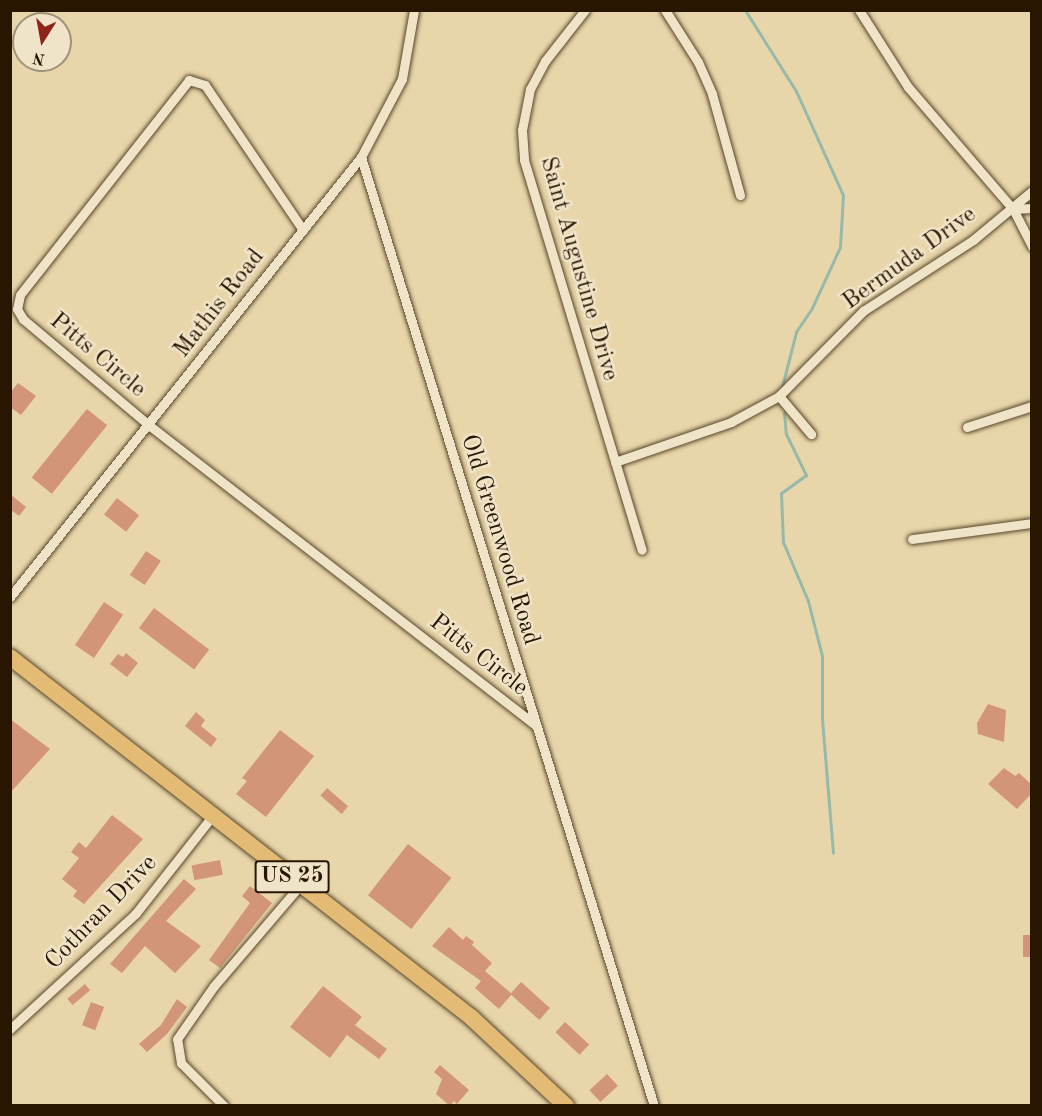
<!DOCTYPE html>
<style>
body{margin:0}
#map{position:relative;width:1042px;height:1116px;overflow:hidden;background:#e8d6aa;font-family:"Old Standard TT",serif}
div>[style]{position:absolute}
.stream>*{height:3px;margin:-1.5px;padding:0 1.5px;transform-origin:1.5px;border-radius:1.5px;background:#97b9a9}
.building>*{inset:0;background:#d29578;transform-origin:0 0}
.roads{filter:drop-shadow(0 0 2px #58462a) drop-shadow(0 0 2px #58462a)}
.minor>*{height:9px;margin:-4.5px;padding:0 4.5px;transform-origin:4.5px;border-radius:4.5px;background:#f0e4c8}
.trunk>*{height:16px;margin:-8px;padding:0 8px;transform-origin:8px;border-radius:8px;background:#e4bb75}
span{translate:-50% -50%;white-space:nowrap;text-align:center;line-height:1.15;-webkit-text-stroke:5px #f0e4c8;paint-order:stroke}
.shield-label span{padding:2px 4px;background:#f0e4c8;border:2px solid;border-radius:4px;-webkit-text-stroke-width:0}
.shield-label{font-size:22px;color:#281600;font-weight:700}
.street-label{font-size:24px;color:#281600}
.frame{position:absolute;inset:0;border:12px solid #281600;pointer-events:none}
.north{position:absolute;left:12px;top:12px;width:60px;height:60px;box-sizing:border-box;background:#f0e4c8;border:2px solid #a09278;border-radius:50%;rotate:191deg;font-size:16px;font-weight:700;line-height:24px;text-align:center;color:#281600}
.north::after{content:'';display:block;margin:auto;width:21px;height:27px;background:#8f2418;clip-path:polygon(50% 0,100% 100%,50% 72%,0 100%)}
</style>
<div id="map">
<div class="stream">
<div style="left:745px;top:10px;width:96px;rotate:57.8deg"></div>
<div style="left:796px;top:91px;width:114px;rotate:65.7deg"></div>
<div style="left:843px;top:195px;width:52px;rotate:93.3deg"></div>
<div style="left:840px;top:247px;width:67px;rotate:114.7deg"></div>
<div style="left:812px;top:308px;width:29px;rotate:124deg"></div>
<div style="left:796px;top:332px;width:57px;rotate:104.3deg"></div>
<div style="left:784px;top:413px;width:21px;rotate:85deg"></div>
<div style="left:786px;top:434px;width:46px;rotate:64deg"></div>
<div style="left:806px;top:475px;width:31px;rotate:144deg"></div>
<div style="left:781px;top:493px;width:49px;rotate:87.7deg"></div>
<div style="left:783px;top:542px;width:64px;rotate:67deg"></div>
<div style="left:808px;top:601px;width:57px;rotate:75.7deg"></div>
<div style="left:822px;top:656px;width:63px;rotate:90deg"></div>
<div style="left:822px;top:719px;width:134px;rotate:85.3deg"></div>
</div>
<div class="building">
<div style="clip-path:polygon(18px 383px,36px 396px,21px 415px,10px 407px,10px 393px)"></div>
<div style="left:87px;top:409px;width:26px;height:88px;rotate:39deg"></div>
<div style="clip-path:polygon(10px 494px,26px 507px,19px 516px,10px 509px)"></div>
<div style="left:117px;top:498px;width:28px;height:21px;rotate:38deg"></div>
<div style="left:146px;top:551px;width:18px;height:29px;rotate:34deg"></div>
<div style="left:104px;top:602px;width:23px;height:52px;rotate:34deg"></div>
<div style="left:154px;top:608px;width:69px;height:25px;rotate:37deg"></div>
<div style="clip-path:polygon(126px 653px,138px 663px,127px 677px,110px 664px,118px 654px,123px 657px)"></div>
<div style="clip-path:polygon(988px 704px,1006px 710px,1004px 742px,978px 734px,977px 723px)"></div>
<div style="clip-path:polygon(196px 712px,205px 720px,201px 726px,217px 739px,211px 747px,185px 726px)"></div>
<div style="clip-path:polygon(10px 719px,50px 749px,10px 793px)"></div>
<div style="clip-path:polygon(280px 730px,314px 756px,266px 817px,236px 794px,247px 781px,242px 778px)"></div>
<div style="clip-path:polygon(1004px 768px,1015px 776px,1019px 773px,1032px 785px,1032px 793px,1017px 809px,988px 784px)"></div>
<div style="left:327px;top:788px;width:28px;height:10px;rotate:41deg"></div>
<div style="clip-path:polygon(112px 815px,143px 839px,84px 904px,73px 896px,77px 891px,62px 879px,79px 858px,71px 852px,79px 842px,86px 848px)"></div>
<div style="left:408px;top:844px;width:55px;height:65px;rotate:38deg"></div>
<div style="left:220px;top:860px;width:15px;height:29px;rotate:79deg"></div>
<div style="clip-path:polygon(184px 879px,196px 889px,166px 921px,201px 946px,175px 973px,145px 946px,122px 973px,110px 964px)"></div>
<div style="clip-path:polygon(250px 886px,272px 903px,220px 968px,209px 960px,250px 903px,242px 896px)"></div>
<div style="clip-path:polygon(449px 927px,463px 940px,466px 936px,474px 942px,472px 945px,492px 963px,485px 971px,512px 994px,499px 1009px,475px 988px,481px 981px,432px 946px)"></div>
<div style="left:1023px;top:935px;width:9px;height:22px"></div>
<div style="left:521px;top:982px;width:39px;height:16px;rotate:42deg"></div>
<div style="left:85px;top:984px;width:8px;height:23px;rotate:50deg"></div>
<div style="clip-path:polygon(323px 986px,362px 1017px,355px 1025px,387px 1049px,379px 1059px,347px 1035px,330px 1058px,290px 1027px)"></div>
<div style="clip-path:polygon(177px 999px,187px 1007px,167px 1034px,147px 1052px,139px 1044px,161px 1025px)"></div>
<div style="left:91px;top:1002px;width:14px;height:25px;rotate:21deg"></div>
<div style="left:565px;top:1022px;width:33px;height:14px;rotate:43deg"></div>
<div style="clip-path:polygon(440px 1065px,469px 1090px,457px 1104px,454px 1101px,450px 1106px,436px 1094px,442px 1079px,434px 1072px)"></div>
<div style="left:607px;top:1074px;width:16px;height:24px;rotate:47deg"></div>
</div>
<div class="roads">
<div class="minor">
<div style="left:585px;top:10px;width:65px;rotate:128.1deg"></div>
<div style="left:545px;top:61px;width:32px;rotate:118deg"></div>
<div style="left:530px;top:89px;width:42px;rotate:101deg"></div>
<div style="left:522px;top:130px;width:30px;rotate:86deg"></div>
<div style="left:524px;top:160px;width:407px;rotate:73.2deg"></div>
<div style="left:665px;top:10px;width:62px;rotate:57.6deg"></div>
<div style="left:698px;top:62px;width:35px;rotate:66deg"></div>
<div style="left:712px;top:94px;width:105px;rotate:74.5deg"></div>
<div style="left:859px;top:10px;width:91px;rotate:57.5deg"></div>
<div style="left:908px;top:87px;width:161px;rotate:49.3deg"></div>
<div style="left:1013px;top:209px;width:42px;rotate:62.8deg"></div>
<div style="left:361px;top:157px;width:993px;rotate:72.84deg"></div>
<div style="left:1013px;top:209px;width:19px;rotate:-3deg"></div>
<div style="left:303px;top:230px;width:175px;rotate:-124.1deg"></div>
<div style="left:205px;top:85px;width:17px;rotate:-163deg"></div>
<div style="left:189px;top:80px;width:273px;rotate:128.2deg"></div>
<div style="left:20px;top:295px;width:14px;rotate:102deg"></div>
<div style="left:17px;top:309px;width:12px;rotate:59deg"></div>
<div style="left:23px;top:319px;width:166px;rotate:40.1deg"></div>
<div style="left:150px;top:426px;width:488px;rotate:37.8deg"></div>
<div style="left:779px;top:396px;width:50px;rotate:49.9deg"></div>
<div style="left:967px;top:427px;width:68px;rotate:-17.9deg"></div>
<div style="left:615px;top:462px;width:123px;rotate:-19deg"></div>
<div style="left:731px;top:422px;width:55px;rotate:-28.4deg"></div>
<div style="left:779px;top:396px;width:120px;rotate:-45.3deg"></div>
<div style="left:863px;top:311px;width:131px;rotate:-32.8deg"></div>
<div style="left:973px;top:240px;width:77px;rotate:-39.7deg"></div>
<div style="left:912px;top:539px;width:121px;rotate:-7.6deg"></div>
<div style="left:10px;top:597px;width:563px;rotate:-51.42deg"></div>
<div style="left:361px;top:157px;width:88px;rotate:-62.3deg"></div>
<div style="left:402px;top:79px;width:70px;rotate:-80.1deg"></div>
<div style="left:10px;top:1029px;width:171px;rotate:-42.6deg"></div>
<div style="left:136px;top:913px;width:125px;rotate:-51.8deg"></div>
<div style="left:224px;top:1106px;width:61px;rotate:-135deg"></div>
<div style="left:181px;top:1063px;width:24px;rotate:-99deg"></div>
<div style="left:177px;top:1039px;width:65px;rotate:-55.1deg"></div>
<div style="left:214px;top:986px;width:134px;rotate:-49.5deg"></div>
</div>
<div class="trunk">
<div style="left:10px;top:657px;width:586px;rotate:38deg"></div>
<div style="left:472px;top:1018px;width:129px;rotate:43.1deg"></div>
</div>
</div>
<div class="shield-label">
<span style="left:292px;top:877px">US 25</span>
</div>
<div class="street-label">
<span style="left:910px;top:259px;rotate:-36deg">Bermuda Drive</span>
<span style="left:578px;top:269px;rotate:74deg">Saint Augustine Drive</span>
<span style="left:220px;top:304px;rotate:-52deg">Mathis Road</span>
<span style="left:97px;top:356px;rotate:40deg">Pitts Circle</span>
<span style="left:499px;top:540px;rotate:73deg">Old Greenwood Road</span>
<span style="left:478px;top:656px;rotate:38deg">Pitts Circle</span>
<span style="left:102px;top:913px;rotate:-46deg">Cothran Drive</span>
</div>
<div class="frame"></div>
<div class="north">N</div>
</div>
